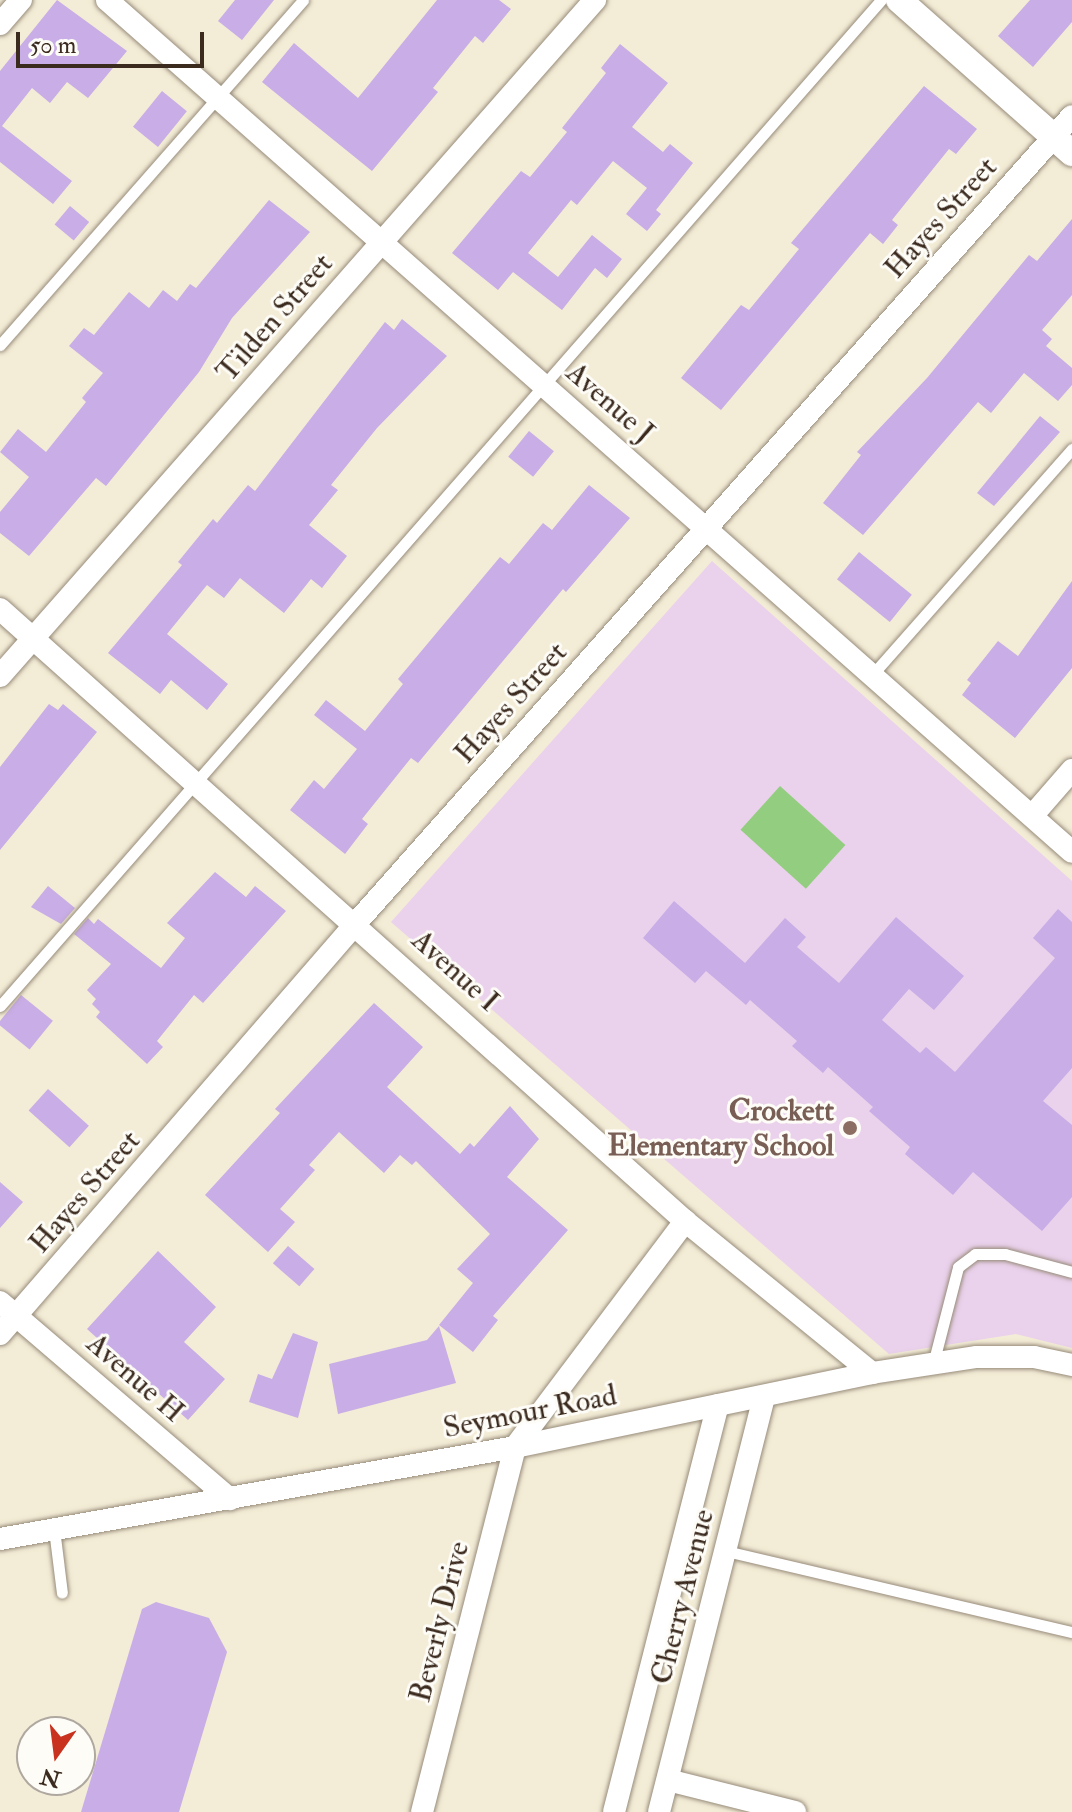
<!DOCTYPE html>
<style>
body{margin:0}
#map{position:relative;width:1072px;height:1812px;overflow:hidden;background:#f3ecd6;font-family:"IM FELL Double Pica",serif}
div>[style]{position:absolute}
.built>*{inset:0;background:#ead1ec}
.green>*{inset:0;background:#93cd80;transform-origin:0 0}
.building>*{inset:0;background:#c8ade6;transform-origin:0 0}
.roads{filter:drop-shadow(0 0 2px #978b7a) drop-shadow(0 0 2px #978b7a)}
.service>*{height:11px;margin:-5.5px;padding:0 5.5px;transform-origin:5.5px;border-radius:5.5px;background:#fff}
.minor>*{height:22px;margin:-11px;padding:0 11px;transform-origin:11px;border-radius:11px;background:#fff}
.tertiary>*{height:26px;margin:-13px;padding:0 13px;transform-origin:13px;border-radius:13px;background:#fff}
.dots>*{width:22px;height:22px;translate:-50% -50%;box-sizing:border-box;border:4px solid #fdfcf7;border-radius:50%}
span{translate:-50% -50%;white-space:nowrap;text-align:center;line-height:1.15;-webkit-text-stroke:6px #fdfcf7;paint-order:stroke}
.street-label{font-size:30px;color:#3b2a1e}
.education-label{font-size:30px;color:#785e54;font-weight:700}
.right{translate:-100% -50%;text-align:right}
.north{position:absolute;left:16px;top:1716px;width:80px;height:80px;box-sizing:border-box;background:#fdfcf7;border:2px solid #afa8a0;border-radius:50%;rotate:194deg;font-size:22px;font-weight:700;line-height:32px;text-align:center;color:#3b2a1e}
.north::after{content:'';display:block;margin:auto;width:28px;height:36px;background:#c8321e;clip-path:polygon(50% 0,100% 100%,50% 72%,0 100%)}
.scale{position:absolute;left:16px;top:32px;width:188px;height:36px;box-sizing:border-box;border:4px solid #3b2a1e;border-top:0;padding-left:10px;font-size:24px;line-height:28px;white-space:nowrap;color:#3b2a1e;-webkit-text-stroke:6px #fdfcf7;paint-order:stroke}
</style>
<div id="map">
<div class="built">
<div style="clip-path:polygon(712px 561px,1072px 881px,1072px 1348px,1016px 1334px,889px 1354px,391px 922px)"></div>
</div>
<div class="green">
<div style="left:780px;top:786px;width:88px;height:59px;rotate:42deg"></div>
</div>
<div class="building">
<div style="clip-path:polygon(57px 0,127px 51px,88px 98px,67px 82px,50px 103px,32px 88px,2px 126px,72px 181px,53px 204px,0 162px,0 71px)"></div>
<div style="clip-path:polygon(235px 0,274px 0,242px 40px,218px 21px)"></div>
<div style="clip-path:polygon(437px 0,499px 0,511px 9px,483px 43px,475px 36px,433px 88px,438px 92px,372px 171px,262px 82px,294px 43px,358px 98px)"></div>
<div style="clip-path:polygon(1030px 0,1072px 0,1072px 22px,1033px 67px,998px 36px)"></div>
<div style="clip-path:polygon(620px 44px,668px 83px,632px 127px,663px 152px,670px 144px,693px 163px,656px 210px,661px 214px,647px 231px,626px 214px,647px 188px,613px 161px,577px 205px,571px 200px,528px 253px,558px 277px,592px 235px,622px 259px,607px 278px,595px 268px,562px 310px,513px 272px,498px 290px,452px 253px,521px 171px,530px 177px,567px 132px,562px 128px,606px 73px,601px 68px)"></div>
<div style="clip-path:polygon(924px 86px,977px 129px,956px 154px,949px 149px,892px 220px,898px 225px,883px 244px,870px 233px,721px 410px,681px 378px,741px 305px,749px 310px,799px 249px,791px 243px)"></div>
<div style="left:162px;top:91px;width:32px;height:46px;rotate:39deg"></div>
<div style="clip-path:polygon(269px 200px,310px 232px,232px 318px,199px 372px,106px 486px,96px 478px,29px 556px,0 533px,0 512px,29px 477px,0 452px,18px 429px,46px 452px,86px 402px,82px 398px,103px 373px,69px 346px,84px 328px,94px 335px,129px 292px,149px 308px,163px 290px,177px 301px,190px 284px,196px 288px)"></div>
<div style="left:70px;top:206px;width:25px;height:24px;rotate:40deg"></div>
<div style="clip-path:polygon(1072px 219px,1072px 295px,1042px 330px,1052px 339px,1046px 346px,1072px 368px,1072px 385px,1058px 401px,1024px 373px,991px 413px,978px 402px,863px 535px,823px 503px,861px 455px,857px 452px,927px 378px,1029px 255px,1037px 261px)"></div>
<div style="clip-path:polygon(402px 319px,447px 356px,377px 428px,331px 485px,338px 490px,309px 525px,347px 556px,322px 588px,311px 579px,284px 613px,240px 578px,224px 598px,207px 585px,167px 634px,228px 684px,207px 710px,171px 680px,160px 694px,108px 653px,182px 565px,178px 562px,213px 519px,217px 523px,248px 485px,255px 491px,385px 322px,394px 330px)"></div>
<div style="clip-path:polygon(1040px 416px,1060px 432px,994px 506px,977px 493px)"></div>
<div style="left:529px;top:431px;width:32px;height:33px;rotate:39deg"></div>
<div style="clip-path:polygon(589px 485px,630px 518px,566px 592px,563px 589px,418px 763px,411px 758px,362px 819px,368px 824px,345px 854px,290px 810px,314px 780px,324px 789px,357px 749px,314px 715px,326px 700px,365px 731px,403px 684px,398px 679px,500px 557px,509px 564px,543px 523px,552px 530px)"></div>
<div style="left:859px;top:552px;width:68px;height:35px;rotate:39deg"></div>
<div style="clip-path:polygon(1072px 581px,1072px 668px,1015px 738px,962px 695px,971px 683px,967px 680px,998px 641px,1018px 656px)"></div>
<div style="clip-path:polygon(49px 704px,58px 710px,63px 704px,97px 732px,0 850px,0 767px)"></div>
<div style="clip-path:polygon(215px 872px,246px 897px,255px 886px,286px 911px,203px 1003px,194px 995px,157px 1041px,163px 1047px,147px 1064px,96px 1017px,100px 1012px,92px 1004px,96px 999px,87px 990px,111px 964px,74px 934px,88px 918px,94px 924px,98px 919px,161px 968px,185px 938px,167px 923px)"></div>
<div style="clip-path:polygon(48px 886px,75px 908px,61px 924px,31px 907px)"></div>
<div style="clip-path:polygon(674px 901px,745px 963px,785px 918px,806px 937px,797px 947px,839px 983px,896px 917px,964px 976px,934px 1010px,909px 989px,882px 1020px,920px 1053px,926px 1047px,955px 1072px,1055px 958px,1033px 938px,1058px 909px,1072px 922px,1072px 1068px,1043px 1101px,1072px 1125px,1072px 1197px,1042px 1231px,973px 1172px,953px 1195px,905px 1154px,910px 1147px,869px 1111px,873px 1107px,828px 1067px,823px 1073px,792px 1046px,797px 1041px,750px 1000px,746px 1005px,706px 971px,695px 983px,643px 938px)"></div>
<div style="left:21px;top:995px;width:41px;height:37px;rotate:39deg"></div>
<div style="clip-path:polygon(374px 1003px,423px 1047px,387px 1087px,460px 1154px,470px 1143px,474px 1147px,510px 1106px,539px 1139px,507px 1177px,568px 1230px,493px 1316px,498px 1320px,473px 1352px,439px 1325px,473px 1283px,457px 1269px,490px 1234px,416px 1161px,412px 1165px,400px 1155px,384px 1173px,339px 1132px,309px 1165px,315px 1170px,280px 1209px,295px 1222px,268px 1252px,205px 1195px,280px 1113px,275px 1109px)"></div>
<div style="left:48px;top:1089px;width:55px;height:29px;rotate:42deg"></div>
<div style="clip-path:polygon(0 1182px,23px 1202px,0 1228px)"></div>
<div style="left:288px;top:1246px;width:35px;height:23px;rotate:41deg"></div>
<div style="clip-path:polygon(158px 1251px,216px 1307px,184px 1342px,225px 1379px,188px 1420px,87px 1329px)"></div>
<div style="clip-path:polygon(439px 1326px,456px 1383px,338px 1414px,329px 1364px,427px 1340px)"></div>
<div style="clip-path:polygon(293px 1333px,318px 1342px,298px 1418px,249px 1402px,258px 1374px,272px 1379px)"></div>
<div style="clip-path:polygon(156px 1602px,209px 1618px,227px 1652px,179px 1812px,81px 1812px,142px 1609px)"></div>
</div>
<div class="roads">
<div class="service">
<div style="left:0;top:345px;width:459px;rotate:-48.7deg"></div>
<div style="left:872px;top:675px;width:302px;rotate:-48.5deg"></div>
<div style="left:0;top:1006px;width:1337px;rotate:-48.79deg"></div>
<div style="left:933px;top:1364px;width:100px;rotate:-75.5deg"></div>
<div style="left:958px;top:1267px;width:21px;rotate:-37deg"></div>
<div style="left:975px;top:1254px;width:30px"></div>
<div style="left:1005px;top:1254px;width:69px;rotate:15deg"></div>
<div style="left:54px;top:1529px;width:64px;rotate:82.9deg"></div>
<div style="left:726px;top:1551px;width:355px;rotate:13.2deg"></div>
</div>
<div class="minor">
<div style="left:107px;top:0;width:1287px;rotate:41.44deg"></div>
<div style="left:0;top:24px;width:32px;rotate:-49deg"></div>
<div style="left:0;top:609px;width:919px;rotate:41.78deg"></div>
<div style="left:685px;top:1221px;width:241px;rotate:39.1deg"></div>
<div style="left:0;top:676px;width:901px;rotate:-48.65deg"></div>
<div style="left:1032px;top:816px;width:61px;rotate:-49deg"></div>
<div style="left:0;top:1302px;width:303px;rotate:40.6deg"></div>
<div style="left:0;top:1334px;width:545px;rotate:-49.09deg"></div>
<div style="left:357px;top:922px;width:1077px;rotate:-48.42deg"></div>
<div style="left:0;top:1539px;width:523px;rotate:-10.13deg"></div>
<div style="left:515px;top:1447px;width:365px;rotate:-11.7deg"></div>
<div style="left:872px;top:1373px;width:106px;rotate:-8.7deg"></div>
<div style="left:977px;top:1357px;width:57px"></div>
<div style="left:1034px;top:1357px;width:39px;rotate:12deg"></div>
<div style="left:668px;top:1780px;width:131px;rotate:14.1deg"></div>
<div style="left:422px;top:1812px;width:377px;rotate:-75.7deg"></div>
<div style="left:515px;top:1447px;width:283px;rotate:-53deg"></div>
<div style="left:614px;top:1812px;width:420px;rotate:-75.7deg"></div>
<div style="left:659px;top:1812px;width:429px;rotate:-75.8deg"></div>
</div>
<div class="tertiary">
<div style="left:899px;top:0;width:231px;rotate:41.5deg"></div>
</div>
</div>
<div class="dots">
<div style="left:850px;top:1128px;background:#8d6e63"></div>
</div>
<div class="street-label">
<span style="left:941px;top:218px;rotate:-48deg">Hayes Street</span>
<span style="left:275px;top:318px;rotate:-49deg">Tilden Street</span>
<span style="left:610px;top:403px;rotate:41deg">Avenue J</span>
<span style="left:511px;top:703px;rotate:-48deg">Hayes Street</span>
<span style="left:455px;top:971px;rotate:42deg">Avenue I</span>
<span style="left:85px;top:1192px;rotate:-49deg">Hayes Street</span>
<span style="left:135px;top:1378px;rotate:41deg">Avenue H</span>
<span style="left:530px;top:1412px;rotate:-11deg">Seymour Road</span>
<span style="left:683px;top:1597px;rotate:-76deg">Cherry Avenue</span>
<span style="left:440px;top:1622px;rotate:-76deg">Beverly Drive</span>
</div>
<div class="education-label">
<span class="right" style="left:834px;top:1128px">Crockett<br>Elementary School</span>
</div>
<div class="north">N</div>
<div class="scale">50 m</div>
</div>
